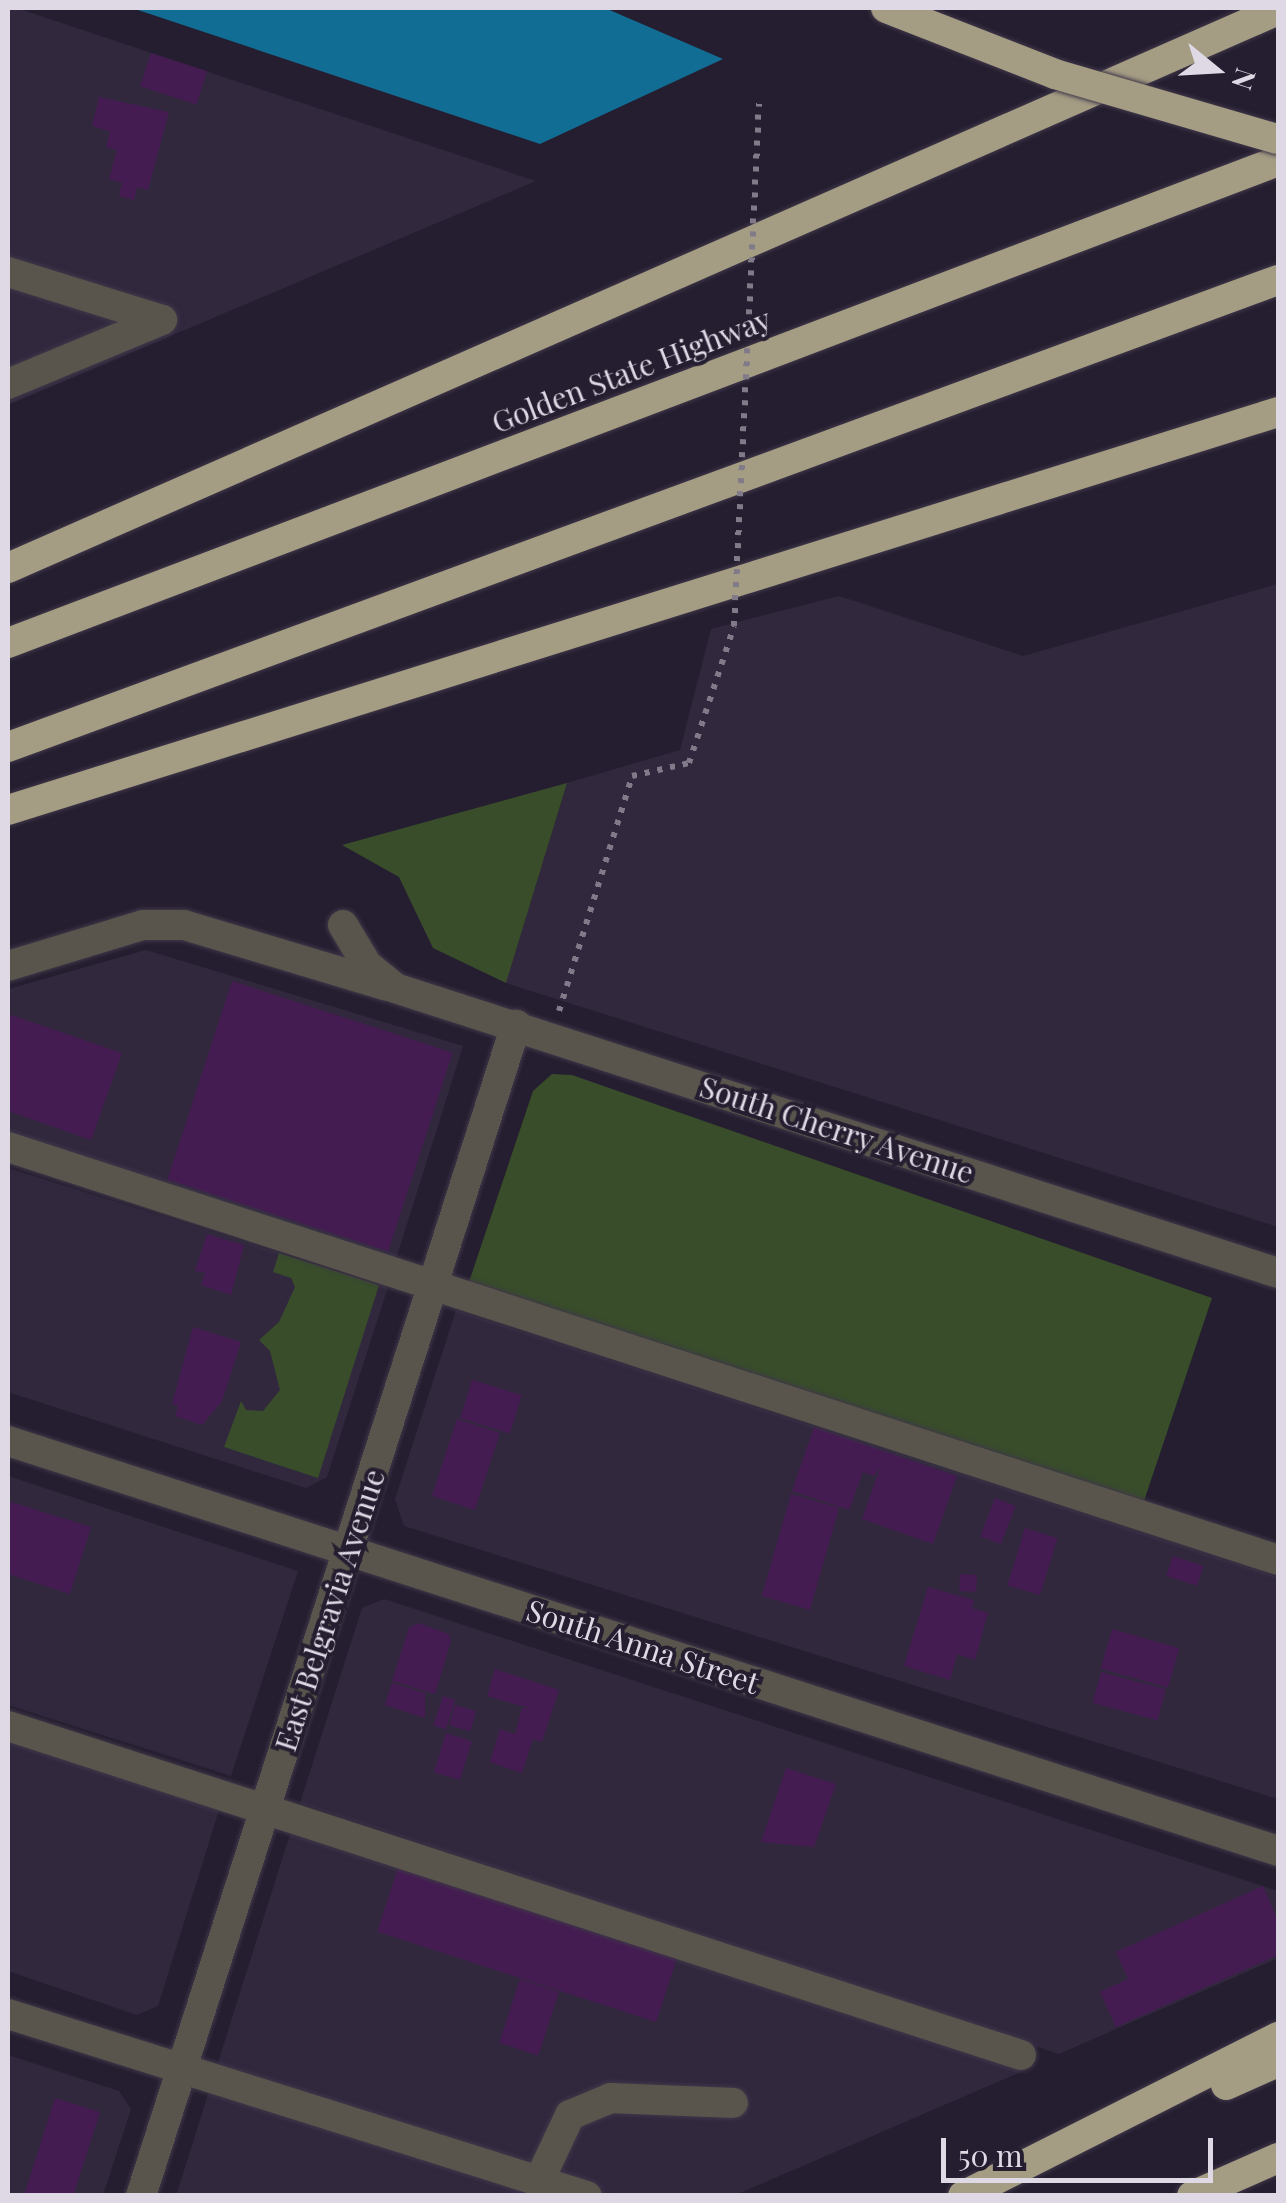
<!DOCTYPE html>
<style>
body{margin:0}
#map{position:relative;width:1286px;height:2203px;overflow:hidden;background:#251e30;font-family:"Playfair Display",serif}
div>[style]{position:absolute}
.built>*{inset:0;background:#31283e}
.green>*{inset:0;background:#394d2b}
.water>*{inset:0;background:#126d95}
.building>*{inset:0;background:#451c52;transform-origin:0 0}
.path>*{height:6px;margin-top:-3px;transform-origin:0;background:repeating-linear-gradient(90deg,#807a89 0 5px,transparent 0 13px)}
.roads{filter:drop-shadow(0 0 2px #3f3849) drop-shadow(0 0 2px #3f3849)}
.minor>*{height:30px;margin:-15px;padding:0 15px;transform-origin:15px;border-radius:15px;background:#59554c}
.highway>*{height:30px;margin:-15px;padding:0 15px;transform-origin:15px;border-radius:15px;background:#a59c84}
.path-bridge>*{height:6px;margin-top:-3px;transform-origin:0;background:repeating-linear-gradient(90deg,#807a89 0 5px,transparent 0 13px)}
.bridges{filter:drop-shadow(0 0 2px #3f3849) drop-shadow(0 0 2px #3f3849)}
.highway-bridge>*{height:30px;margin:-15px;padding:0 15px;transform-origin:15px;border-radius:15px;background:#a59c84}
span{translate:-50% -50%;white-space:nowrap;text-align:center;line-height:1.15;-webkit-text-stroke:8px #251e30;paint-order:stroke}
.street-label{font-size:30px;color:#ded9e5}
.frame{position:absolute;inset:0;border:10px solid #ded9e5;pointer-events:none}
.north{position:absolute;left:1166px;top:20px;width:100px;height:100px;-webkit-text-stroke:8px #251e30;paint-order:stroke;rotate:108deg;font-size:28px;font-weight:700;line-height:40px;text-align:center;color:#ded9e5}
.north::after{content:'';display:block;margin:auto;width:35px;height:45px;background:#ded9e5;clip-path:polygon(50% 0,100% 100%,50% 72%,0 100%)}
.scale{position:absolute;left:941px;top:2138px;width:272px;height:45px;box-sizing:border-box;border:5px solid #ded9e5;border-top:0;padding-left:12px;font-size:30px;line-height:35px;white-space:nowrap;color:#ded9e5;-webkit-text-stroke:8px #251e30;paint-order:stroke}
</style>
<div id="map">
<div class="built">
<div style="clip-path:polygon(8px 8px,17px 8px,536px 181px,8px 405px)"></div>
<div style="clip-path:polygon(1278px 584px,1278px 1227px,506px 983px,567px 783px,680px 750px,711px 629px,839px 596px,1023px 656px)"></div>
<div style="clip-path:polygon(146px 950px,463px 1046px,396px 1259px,8px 1136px,8px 989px)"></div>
<div style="clip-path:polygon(8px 1168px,388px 1287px,327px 1477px,306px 1488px,8px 1392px)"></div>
<div style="clip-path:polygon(456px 1310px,1278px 1577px,1278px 1799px,404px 1526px,395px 1499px)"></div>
<div style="clip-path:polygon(8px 1476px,298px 1571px,231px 1776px,8px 1705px)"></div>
<div style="clip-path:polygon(384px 1599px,1278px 1891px,1278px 1958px,1059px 2054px,300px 1803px,362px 1608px)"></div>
<div style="clip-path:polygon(8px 1740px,220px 1807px,158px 2006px,137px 2015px,8px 1971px)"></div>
<div style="clip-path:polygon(290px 1834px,1023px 2071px,735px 2195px,176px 2196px)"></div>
<div style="clip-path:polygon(8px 2055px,119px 2091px,131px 2109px,103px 2195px,8px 2196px)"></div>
</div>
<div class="green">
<div style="clip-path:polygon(567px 783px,506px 983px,433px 948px,399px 877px,342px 845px)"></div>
<div style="clip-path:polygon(552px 1074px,572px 1075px,1212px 1298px,1144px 1501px,468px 1285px,533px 1091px)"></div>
<div style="clip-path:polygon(279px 1253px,379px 1285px,318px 1478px,224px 1447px,241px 1401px,246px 1410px,263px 1411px,280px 1390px,270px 1351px,259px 1340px,279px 1322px,295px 1287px,291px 1278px,273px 1272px)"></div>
</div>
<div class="water">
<div style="clip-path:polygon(132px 8px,605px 8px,723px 59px,540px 144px)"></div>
</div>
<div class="building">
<div style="left:151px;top:53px;width:59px;height:35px;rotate:18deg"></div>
<div style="clip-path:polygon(99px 97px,169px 112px,148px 190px,137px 187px,134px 200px,119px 196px,122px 183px,109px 179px,117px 150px,106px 147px,110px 131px,92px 126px)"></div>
<div style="left:232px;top:981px;width:232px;height:209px;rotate:18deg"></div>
<div style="clip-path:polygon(8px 1014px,122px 1053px,91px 1140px,8px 1111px)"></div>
<div style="clip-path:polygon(207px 1234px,244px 1245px,231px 1295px,201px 1285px,205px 1273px,195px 1271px)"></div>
<div style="clip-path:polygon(193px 1327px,241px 1342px,222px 1401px,202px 1425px,175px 1416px,178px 1406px,172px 1404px)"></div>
<div style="left:472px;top:1380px;width:52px;height:40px;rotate:17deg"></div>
<div style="left:457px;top:1419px;width:45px;height:81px;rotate:18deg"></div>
<div style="clip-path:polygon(814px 1427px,957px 1476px,933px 1544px,862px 1519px,880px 1468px,874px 1476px,863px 1472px,849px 1510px,792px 1491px)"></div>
<div style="left:791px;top:1494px;width:50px;height:106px;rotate:16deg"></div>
<div style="left:995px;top:1498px;width:22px;height:41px;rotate:21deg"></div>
<div style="clip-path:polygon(8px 1501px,91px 1527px,70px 1594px,8px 1574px)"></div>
<div style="left:1025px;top:1528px;width:34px;height:60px;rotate:17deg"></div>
<div style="left:1173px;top:1556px;width:32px;height:21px;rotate:18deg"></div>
<div style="left:960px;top:1574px;width:17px;height:17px;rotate:3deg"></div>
<div style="clip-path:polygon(928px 1587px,974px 1600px,972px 1608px,988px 1613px,975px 1660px,957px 1654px,950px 1680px,904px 1666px)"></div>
<div style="clip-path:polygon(418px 1623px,449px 1634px,451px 1641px,435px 1694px,392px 1681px,409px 1628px)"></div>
<div style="left:1112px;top:1629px;width:70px;height:41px;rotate:16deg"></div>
<div style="clip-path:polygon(495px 1669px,559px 1690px,542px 1742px,533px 1739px,522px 1773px,490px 1762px,500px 1729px,515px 1734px,522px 1708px,529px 1708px,487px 1696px)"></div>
<div style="left:1101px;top:1672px;width:67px;height:32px;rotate:15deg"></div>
<div style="clip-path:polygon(392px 1683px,425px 1693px,425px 1718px,385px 1705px)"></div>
<div style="left:443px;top:1696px;width:13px;height:31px;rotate:18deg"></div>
<div style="left:455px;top:1705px;width:22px;height:21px;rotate:16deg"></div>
<div style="left:446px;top:1733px;width:27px;height:41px;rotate:17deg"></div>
<div style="clip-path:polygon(786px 1768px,836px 1784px,814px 1847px,761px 1842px)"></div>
<div style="left:399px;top:1865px;width:293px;height:70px;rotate:18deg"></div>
<div style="clip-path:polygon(1263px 1886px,1276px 1916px,1278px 1955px,1116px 2027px,1100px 1992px,1128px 1979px,1116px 1952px)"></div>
<div style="left:520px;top:1979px;width:41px;height:67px;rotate:18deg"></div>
<div style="clip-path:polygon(55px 2098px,100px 2112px,73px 2196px,24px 2196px)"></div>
</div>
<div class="path">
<div style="left:559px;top:1011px;width:246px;rotate:-72.7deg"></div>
<div style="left:632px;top:776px;width:58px;rotate:-12.8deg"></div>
<div style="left:689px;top:763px;width:144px;rotate:-71.8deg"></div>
</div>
<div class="roads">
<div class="minor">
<div style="left:8px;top:272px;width:161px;rotate:17.3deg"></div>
<div style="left:8px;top:384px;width:167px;rotate:-22.6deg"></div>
<div style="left:343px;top:925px;width:47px;rotate:59deg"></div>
<div style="left:367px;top:965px;width:36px;rotate:39deg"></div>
<div style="left:395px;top:988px;width:928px;rotate:17.89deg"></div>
<div style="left:8px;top:966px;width:141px;rotate:-16.9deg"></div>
<div style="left:143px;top:925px;width:41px"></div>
<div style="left:184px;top:925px;width:212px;rotate:16.7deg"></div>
<div style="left:8px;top:1147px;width:1335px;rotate:18.01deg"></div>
<div style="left:8px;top:1441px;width:1335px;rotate:17.89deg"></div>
<div style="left:8px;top:1726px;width:1065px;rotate:17.99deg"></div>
<div style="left:8px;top:2014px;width:557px;rotate:17.46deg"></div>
<div style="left:539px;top:2181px;width:73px;rotate:-64.8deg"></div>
<div style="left:570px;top:2115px;width:44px;rotate:-22.5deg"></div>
<div style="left:611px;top:2098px;width:122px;rotate:2.3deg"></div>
<div style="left:539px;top:2181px;width:50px;rotate:17.4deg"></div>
<div style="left:141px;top:2196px;width:1230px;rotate:-72.24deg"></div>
</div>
<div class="highway">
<div style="left:8px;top:568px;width:1387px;rotate:-23.72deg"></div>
<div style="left:8px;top:643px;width:1358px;rotate:-20.78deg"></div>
<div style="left:8px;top:747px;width:1353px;rotate:-20.19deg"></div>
<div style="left:8px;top:810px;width:1331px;rotate:-17.4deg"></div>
<div style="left:1226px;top:2085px;width:57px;rotate:-23.9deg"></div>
<div style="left:963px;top:2196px;width:353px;rotate:-26.8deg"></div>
<div style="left:1192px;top:2196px;width:94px;rotate:-23.8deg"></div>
</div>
</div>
<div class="path-bridge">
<div style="left:734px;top:626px;width:523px;rotate:-87.26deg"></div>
</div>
<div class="bridges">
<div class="highway-bridge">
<div style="left:886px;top:8px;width:181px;rotate:21.3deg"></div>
<div style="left:1055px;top:74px;width:232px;rotate:16.3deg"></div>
</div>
</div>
<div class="street-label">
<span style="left:631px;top:370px;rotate:-21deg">Golden State Highway</span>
<span style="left:837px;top:1129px;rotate:18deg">South Cherry Avenue</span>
<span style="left:329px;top:1610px;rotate:-72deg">East Belgravia Avenue</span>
<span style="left:643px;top:1646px;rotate:18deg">South Anna Street</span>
</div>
<div class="frame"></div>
<div class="north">N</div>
<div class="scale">50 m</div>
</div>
